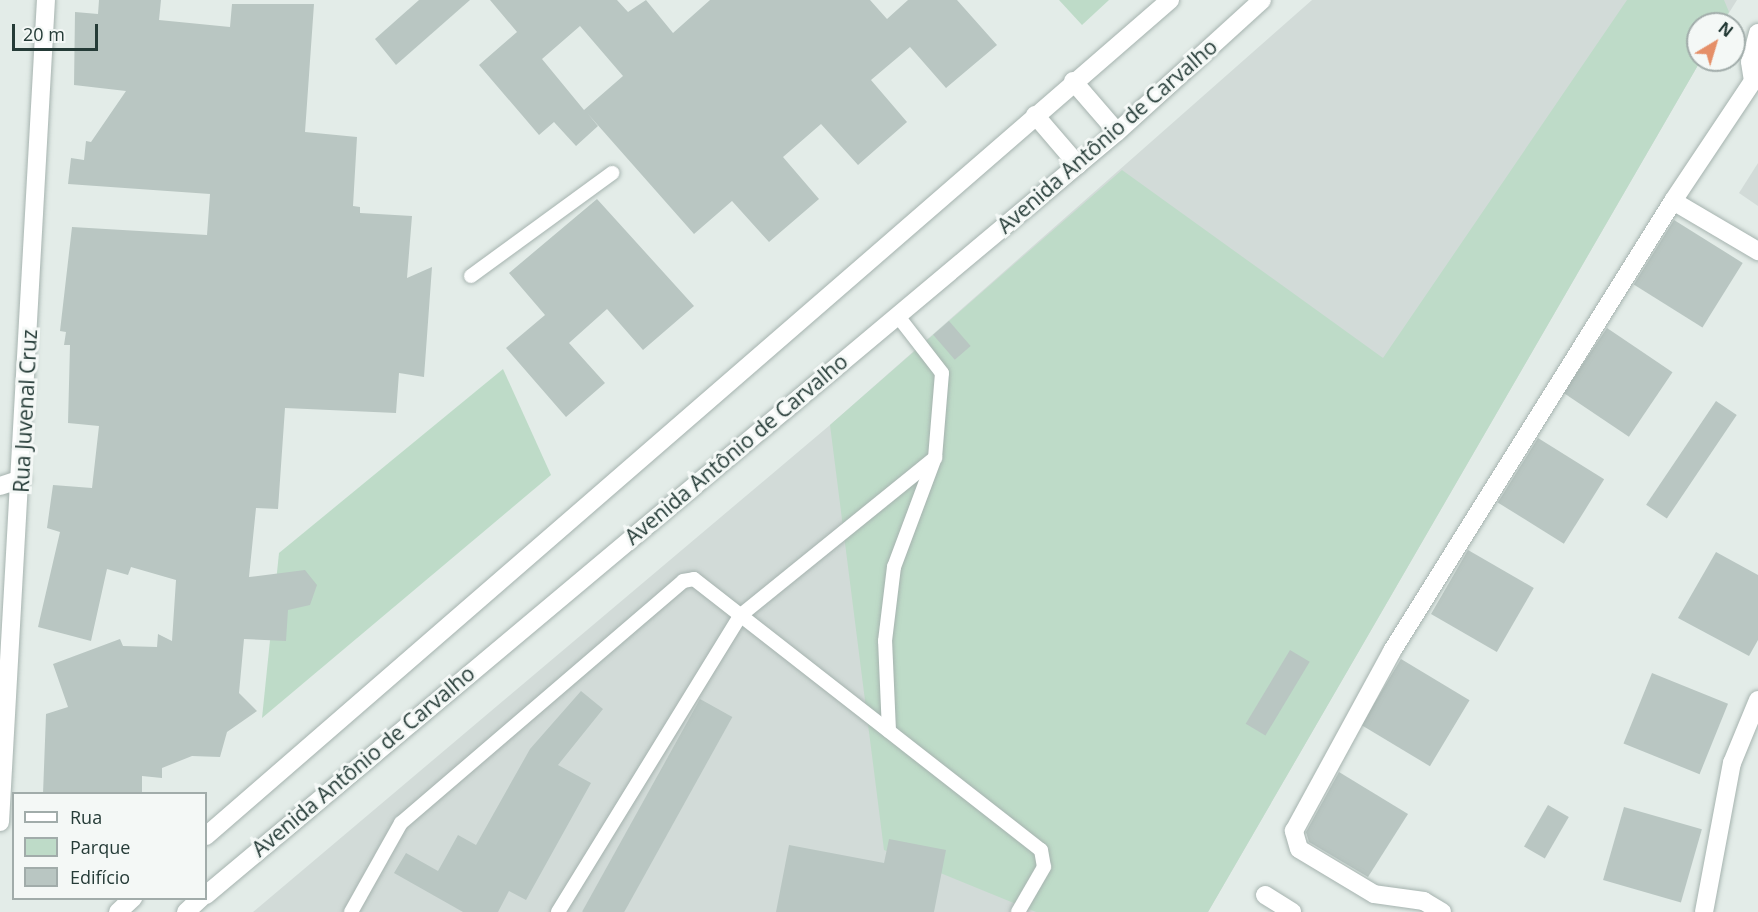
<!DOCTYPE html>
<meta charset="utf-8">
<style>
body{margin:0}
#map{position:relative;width:1758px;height:912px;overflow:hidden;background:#e3ece8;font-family:"Open Sans",sans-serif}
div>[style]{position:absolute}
.built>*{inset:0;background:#d2dbd8}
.green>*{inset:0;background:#bedbc8}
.building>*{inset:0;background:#b9c6c2;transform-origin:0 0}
.roads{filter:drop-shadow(0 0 2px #a6b3af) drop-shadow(0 0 2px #a6b3af)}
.lane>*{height:14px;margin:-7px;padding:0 7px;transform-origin:7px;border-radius:7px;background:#fff}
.street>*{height:18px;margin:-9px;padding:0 9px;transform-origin:9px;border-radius:9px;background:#fff}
.secondary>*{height:18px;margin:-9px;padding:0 9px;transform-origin:9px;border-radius:9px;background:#fff}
span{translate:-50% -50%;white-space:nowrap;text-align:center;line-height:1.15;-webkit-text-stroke:6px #f4f8f6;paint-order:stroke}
.street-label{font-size:21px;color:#253b37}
.legend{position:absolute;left:12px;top:792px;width:195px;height:108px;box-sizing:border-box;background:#f4f8f6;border:2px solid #a1acaa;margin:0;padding:8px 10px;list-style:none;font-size:18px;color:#253b37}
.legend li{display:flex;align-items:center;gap:12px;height:30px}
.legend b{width:30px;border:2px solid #a1acaa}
.north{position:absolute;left:1686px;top:12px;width:60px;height:60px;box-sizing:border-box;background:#f4f8f6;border:2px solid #a1acaa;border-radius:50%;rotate:38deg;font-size:16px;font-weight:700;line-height:24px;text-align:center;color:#253b37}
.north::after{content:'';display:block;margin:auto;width:21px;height:27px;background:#e58f68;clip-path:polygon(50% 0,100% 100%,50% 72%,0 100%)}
.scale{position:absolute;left:12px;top:24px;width:86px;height:27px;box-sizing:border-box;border:3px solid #253b37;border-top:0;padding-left:8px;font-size:18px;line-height:21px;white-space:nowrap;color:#253b37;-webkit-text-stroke:4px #f4f8f6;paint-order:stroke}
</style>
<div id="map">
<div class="built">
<div style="clip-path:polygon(1312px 0,1737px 0,1722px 24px,1698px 24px,1701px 60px,1208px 912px,253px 912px,830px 425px)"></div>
<div style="clip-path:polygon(1758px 163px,1758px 206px,1739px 193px)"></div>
</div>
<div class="green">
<div style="clip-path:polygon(1059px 0,1109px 0,1082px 25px)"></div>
<div style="clip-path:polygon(1627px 0,1724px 0,1729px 12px,1722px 24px,1698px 24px,1701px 60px,1208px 912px,1036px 912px,884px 850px,830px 425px,1122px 170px,1383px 358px)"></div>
<div style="clip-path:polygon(503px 369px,551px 475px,262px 718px,279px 553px)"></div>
</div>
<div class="building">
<div style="clip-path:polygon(99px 0,161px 0,159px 20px,230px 27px,232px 4px,314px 4px,305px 132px,357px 137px,353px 206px,360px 207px,360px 213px,412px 216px,407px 278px,432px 267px,424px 377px,399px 373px,396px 413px,285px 408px,278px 509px,256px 508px,249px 577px,305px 570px,317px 585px,310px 605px,288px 610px,286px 641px,244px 639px,239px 693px,257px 711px,227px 732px,220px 757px,192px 756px,162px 768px,162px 778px,142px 776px,142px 794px,43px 794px,46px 714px,68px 707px,53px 664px,120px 639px,123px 646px,157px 647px,158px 634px,172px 641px,176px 580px,131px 567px,128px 575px,107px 569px,91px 641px,38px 627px,60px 532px,47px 528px,53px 485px,92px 488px,99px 426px,68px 423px,70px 345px,64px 345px,66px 332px,60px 331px,72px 227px,207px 235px,210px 194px,68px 184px,71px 158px,84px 160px,86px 141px,91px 142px,126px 91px,74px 85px,75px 12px,98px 14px)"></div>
<div style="clip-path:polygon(419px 0,470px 0,396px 65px,375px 39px)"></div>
<div style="clip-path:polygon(evenodd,490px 0,617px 0,628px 12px,646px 0,673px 33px,710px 0,870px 0,887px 19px,908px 0,957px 0,997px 45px,946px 88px,910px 47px,871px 80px,907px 122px,858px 165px,821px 124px,783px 157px,819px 199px,769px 242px,732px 201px,694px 234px,588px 114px,598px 126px,576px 146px,554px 122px,539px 135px,479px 65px,517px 32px,490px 0,580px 26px,623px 76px,584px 110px,542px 59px,580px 26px)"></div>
<div style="clip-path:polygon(597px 199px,694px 306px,643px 350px,607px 309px,569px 343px,605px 383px,566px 417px,506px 348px,545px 315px,509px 273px)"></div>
<div style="left:1674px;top:220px;width:81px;height:76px;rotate:32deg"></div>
<div style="left:949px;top:321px;width:33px;height:21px;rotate:49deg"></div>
<div style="left:1607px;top:328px;width:79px;height:78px;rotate:34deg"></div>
<div style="left:1716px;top:401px;width:25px;height:125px;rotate:34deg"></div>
<div style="left:1538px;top:438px;width:78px;height:76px;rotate:32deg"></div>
<div style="left:1468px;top:550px;width:76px;height:74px;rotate:30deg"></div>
<div style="clip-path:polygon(1716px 552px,1758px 575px,1758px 640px,1749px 656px,1678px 618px)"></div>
<div style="left:1290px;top:650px;width:23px;height:86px;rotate:31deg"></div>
<div style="left:1401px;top:659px;width:80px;height:77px;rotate:31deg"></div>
<div style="left:1652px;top:673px;width:82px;height:76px;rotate:22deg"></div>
<div style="clip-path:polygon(581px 691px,603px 709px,558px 765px,591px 783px,526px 900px,509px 891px,498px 912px,463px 912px,394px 873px,406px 853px,438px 871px,458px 835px,476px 845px,530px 749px)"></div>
<div style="left:700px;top:699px;width:37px;height:243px;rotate:29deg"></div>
<div style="clip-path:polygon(1339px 772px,1408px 814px,1368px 877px,1309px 842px,1306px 832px)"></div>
<div style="left:1548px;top:805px;width:24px;height:48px;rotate:30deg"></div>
<div style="left:1624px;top:807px;width:81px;height:76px;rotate:16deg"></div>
<div style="clip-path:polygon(889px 839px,946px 850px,934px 912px,776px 912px,789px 845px,884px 863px)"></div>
</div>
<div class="roads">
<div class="lane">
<div style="left:471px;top:276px;width:175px;rotate:-36.1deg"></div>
<div style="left:889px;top:731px;width:90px;rotate:-92.5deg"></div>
<div style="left:885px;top:641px;width:75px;rotate:-83.1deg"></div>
<div style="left:894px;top:567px;width:114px;rotate:-69.5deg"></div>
<div style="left:351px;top:912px;width:102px;rotate:-60.7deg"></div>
<div style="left:401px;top:823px;width:372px;rotate:-40.6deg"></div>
<div style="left:683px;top:581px;width:11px;rotate:-10deg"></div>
<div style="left:694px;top:579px;width:440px;rotate:38deg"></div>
<div style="left:1041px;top:850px;width:17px;rotate:80deg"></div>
<div style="left:1044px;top:867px;width:52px;rotate:120deg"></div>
<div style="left:558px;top:912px;width:349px;rotate:-58.4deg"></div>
<div style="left:741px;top:615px;width:250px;rotate:-39deg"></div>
<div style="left:935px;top:458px;width:85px;rotate:-85.3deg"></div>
<div style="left:942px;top:373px;width:73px;rotate:-127.8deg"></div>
</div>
<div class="street">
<div style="left:1758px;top:33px;width:30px;rotate:105deg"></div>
<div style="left:1750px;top:62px;width:19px;rotate:81deg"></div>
<div style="left:1753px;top:81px;width:5px;rotate:-11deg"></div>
<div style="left:1753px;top:81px;width:144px;rotate:123.7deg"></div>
<div style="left:1673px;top:201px;width:99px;rotate:30.5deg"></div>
<div style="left:0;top:486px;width:23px;rotate:-18deg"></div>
<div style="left:0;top:822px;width:823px;rotate:-86.8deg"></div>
<div style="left:1265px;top:895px;width:32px;rotate:32deg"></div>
<div style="left:1442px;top:912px;width:21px;rotate:-149deg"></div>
<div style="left:1424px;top:901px;width:50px;rotate:-172deg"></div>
<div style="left:1374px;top:894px;width:87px;rotate:-149deg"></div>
<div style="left:1299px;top:849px;width:19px;rotate:-106deg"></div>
<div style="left:1294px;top:831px;width:205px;rotate:-61.4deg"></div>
<div style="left:1392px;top:651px;width:531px;rotate:-58.02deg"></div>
<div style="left:1704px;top:912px;width:152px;rotate:-79.4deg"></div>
<div style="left:1732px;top:763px;width:68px;rotate:-67.6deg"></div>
</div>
<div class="secondary">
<div style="left:1073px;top:81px;width:67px;rotate:49.2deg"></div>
<div style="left:1035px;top:115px;width:66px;rotate:49.3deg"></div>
<div style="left:206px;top:836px;width:1276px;rotate:-40.93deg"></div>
<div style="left:206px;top:895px;width:1188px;rotate:-39.95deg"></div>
<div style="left:1117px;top:132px;width:196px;rotate:-42.3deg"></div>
<div style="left:118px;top:912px;width:21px;rotate:-43deg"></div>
<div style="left:186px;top:912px;width:21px;rotate:-43deg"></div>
</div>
</div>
<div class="street-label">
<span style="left:1107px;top:136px;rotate:-41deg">Avenida Antônio de Carvalho</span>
<span style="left:25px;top:411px;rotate:-87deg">Rua Juvenal Cruz</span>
<span style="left:736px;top:449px;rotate:-40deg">Avenida Antônio de Carvalho</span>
<span style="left:363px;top:761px;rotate:-40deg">Avenida Antônio de Carvalho</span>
</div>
<ul class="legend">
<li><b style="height:8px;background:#fff"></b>Rua</li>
<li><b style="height:16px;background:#bedbc8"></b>Parque</li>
<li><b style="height:16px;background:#b9c6c2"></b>Edifício</li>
</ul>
<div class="north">N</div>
<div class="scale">20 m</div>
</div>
